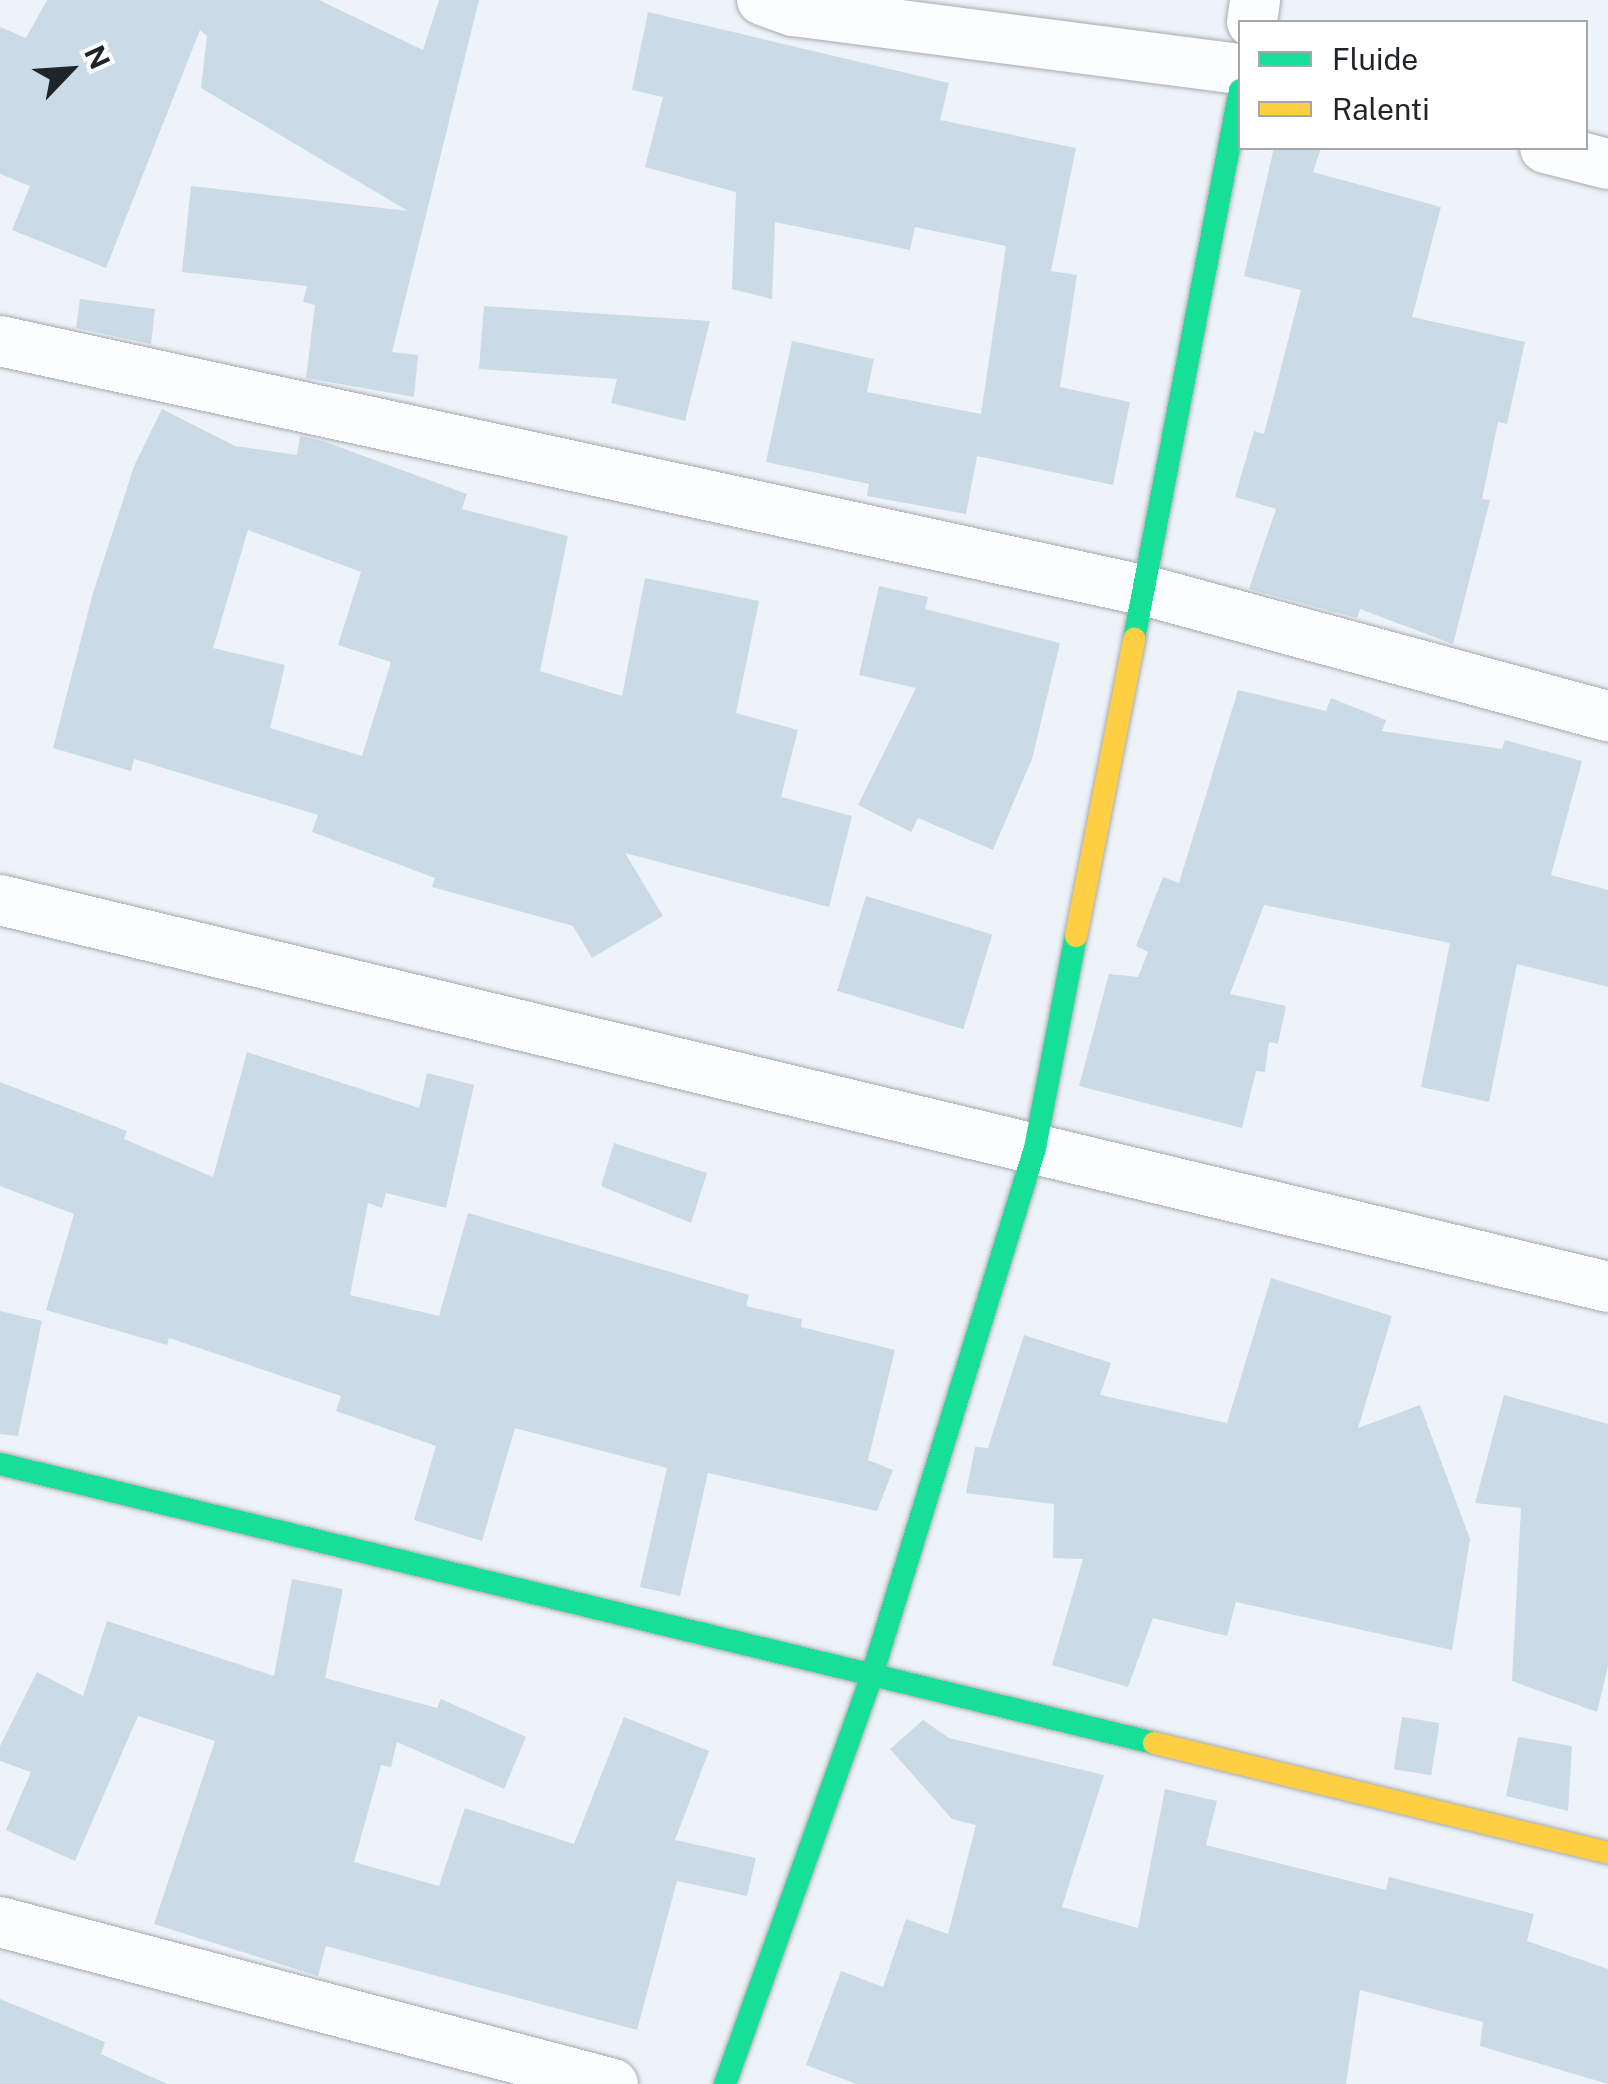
<!DOCTYPE html>
<style>
body{margin:0}
#map{position:relative;width:1608px;height:2084px;overflow:hidden;background:#edf3f9;font-family:"Public Sans",sans-serif}
div>[style]{position:absolute}
.building>*{inset:0;background:#cbdae7;transform-origin:0 0}
.roads{filter:drop-shadow(0 0 2px #a6aaaf) drop-shadow(0 0 2px #a6aaaf)}
.street>*{height:50px;margin:-25px;padding:0 25px;transform-origin:25px;border-radius:25px;background:#fcfdfe}
.fast>*{height:22px;margin:-11px;padding:0 11px;transform-origin:11px;border-radius:11px;background:#16e098}
.slow>*{height:22px;margin:-11px;padding:0 11px;transform-origin:11px;border-radius:11px;background:#ffcf43}
span{translate:-50% -50%;white-space:nowrap;text-align:center;line-height:1.15;-webkit-text-stroke:9px #fff;paint-order:stroke}
.legend{position:absolute;left:1238px;top:20px;width:350px;height:130px;box-sizing:border-box;background:#fff;border:2px solid #a5a7a9;margin:0;padding:12px 18px;list-style:none;font-size:30px;color:#1f2429}
.legend li{display:flex;align-items:center;gap:20px;height:50px}
.legend b{width:50px;border:2px solid #a5a7a9}
.north{position:absolute;left:20px;top:20px;width:100px;height:100px;-webkit-text-stroke:8px #fff;paint-order:stroke;rotate:65deg;font-size:28px;font-weight:700;line-height:40px;text-align:center;color:#1f2429}
.north::after{content:'';display:block;margin:auto;width:35px;height:45px;background:#1f2429;clip-path:polygon(50% 0,100% 100%,50% 72%,0 100%)}
</style>
<div id="map">
<div class="building">
<div style="clip-path:polygon(47px 0,319px 0,423px 50px,439px 0,479px 0,392px 352px,418px 355px,414px 397px,306px 378px,315px 305px,303px 302px,307px 286px,182px 272px,191px 186px,408px 211px,201px 88px,207px 36px,200px 30px,106px 268px,12px 230px,30px 186px,0 174px,0 27px,26px 38px)"></div>
<div style="clip-path:polygon(648px 12px,949px 83px,940px 120px,1076px 148px,1051px 271px,1077px 275px,1060px 387px,1130px 402px,1113px 485px,977px 456px,966px 514px,867px 496px,869px 484px,766px 462px,792px 341px,874px 359px,867px 392px,981px 414px,1006px 246px,915px 227px,910px 250px,775px 222px,772px 299px,732px 289px,736px 192px,645px 167px,663px 97px,632px 90px)"></div>
<div style="clip-path:polygon(1274px 148px,1321px 148px,1313px 172px,1441px 207px,1412px 317px,1525px 342px,1507px 424px,1498px 422px,1482px 499px,1490px 500px,1453px 644px,1360px 609px,1357px 618px,1249px 589px,1276px 509px,1235px 497px,1254px 431px,1264px 434px,1301px 290px,1244px 276px)"></div>
<div style="clip-path:polygon(80px 299px,155px 309px,151px 344px,76px 328px)"></div>
<div style="clip-path:polygon(484px 306px,710px 321px,685px 421px,611px 403px,617px 379px,479px 369px)"></div>
<div style="clip-path:polygon(evenodd,162px 409px,235px 446px,297px 455px,300px 436px,323px 441px,467px 494px,462px 509px,568px 536px,540px 671px,622px 696px,645px 578px,759px 601px,736px 713px,798px 730px,781px 797px,852px 816px,829px 907px,625px 853px,663px 916px,592px 958px,573px 926px,432px 887px,435px 878px,312px 832px,318px 815px,134px 759px,131px 771px,53px 748px,93px 593px,134px 466px,162px 409px,248px 530px,361px 572px,338px 645px,391px 662px,362px 756px,270px 728px,285px 665px,213px 648px,248px 530px)"></div>
<div style="clip-path:polygon(879px 586px,928px 597px,925px 609px,1060px 643px,1032px 759px,993px 850px,918px 818px,911px 832px,858px 805px,916px 688px,859px 675px)"></div>
<div style="clip-path:polygon(1238px 690px,1326px 711px,1331px 698px,1386px 720px,1382px 731px,1502px 749px,1505px 740px,1582px 761px,1551px 875px,1608px 890px,1608px 987px,1517px 964px,1489px 1102px,1421px 1087px,1450px 943px,1264px 905px,1230px 994px,1286px 1006px,1278px 1044px,1269px 1042px,1265px 1072px,1256px 1071px,1242px 1128px,1079px 1086px,1109px 974px,1138px 977px,1148px 952px,1136px 946px,1163px 877px,1179px 883px)"></div>
<div style="left:866px;top:896px;width:132px;height:99px;rotate:17deg"></div>
<div style="clip-path:polygon(247px 1052px,419px 1108px,427px 1073px,474px 1085px,446px 1208px,386px 1193px,382px 1208px,368px 1203px,350px 1295px,439px 1316px,468px 1213px,749px 1295px,746px 1306px,802px 1319px,801px 1327px,895px 1350px,868px 1460px,893px 1470px,877px 1511px,708px 1473px,680px 1596px,640px 1587px,667px 1468px,515px 1428px,482px 1541px,414px 1520px,436px 1446px,336px 1411px,341px 1396px,169px 1338px,167px 1345px,46px 1310px,74px 1214px,0 1186px,0 1082px,127px 1131px,124px 1139px,213px 1177px)"></div>
<div style="clip-path:polygon(614px 1143px,707px 1173px,691px 1223px,601px 1186px)"></div>
<div style="clip-path:polygon(1271px 1278px,1392px 1316px,1358px 1428px,1420px 1405px,1470px 1539px,1452px 1650px,1236px 1602px,1227px 1636px,1153px 1618px,1128px 1687px,1052px 1665px,1083px 1559px,1053px 1558px,1054px 1504px,966px 1493px,975px 1447px,988px 1448px,1024px 1335px,1111px 1363px,1100px 1395px,1227px 1423px)"></div>
<div style="clip-path:polygon(0 1311px,42px 1321px,18px 1436px,0 1434px)"></div>
<div style="clip-path:polygon(1504px 1395px,1608px 1424px,1608px 1666px,1597px 1712px,1512px 1681px,1521px 1508px,1475px 1503px)"></div>
<div style="clip-path:polygon(292px 1579px,343px 1589px,325px 1678px,437px 1708px,441px 1699px,526px 1737px,504px 1789px,397px 1742px,391px 1767px,381px 1765px,354px 1862px,439px 1886px,465px 1808px,574px 1844px,624px 1717px,709px 1751px,675px 1840px,756px 1858px,747px 1896px,677px 1881px,637px 2030px,326px 1946px,318px 1976px,154px 1924px,215px 1741px,138px 1716px,75px 1861px,6px 1830px,31px 1772px,0 1761px,0 1746px,37px 1672px,83px 1696px,107px 1621px,274px 1676px)"></div>
<div style="left:1402px;top:1717px;width:38px;height:53px;rotate:9deg"></div>
<div style="clip-path:polygon(923px 1720px,949px 1738px,1104px 1775px,1062px 1907px,1138px 1928px,1165px 1789px,1217px 1801px,1206px 1845px,1386px 1890px,1389px 1877px,1534px 1914px,1527px 1941px,1608px 1969px,1608px 2084px,1480px 2046px,1483px 2022px,1360px 1990px,1346px 2084px,856px 2084px,806px 2065px,841px 1971px,883px 1987px,906px 1919px,948px 1934px,976px 1825px,952px 1819px,890px 1749px)"></div>
<div style="clip-path:polygon(1518px 1737px,1572px 1746px,1568px 1811px,1506px 1796px)"></div>
<div style="clip-path:polygon(0 1999px,105px 2042px,101px 2054px,167px 2084px,0 2084px)"></div>
</div>
<div class="roads">
<div class="street">
<div style="left:762px;top:0;width:33px;rotate:20deg"></div>
<div style="left:793px;top:11px;width:451px;rotate:7.4deg"></div>
<div style="left:1252px;top:22px;width:22px;rotate:-82deg"></div>
<div style="left:1545px;top:148px;width:65px;rotate:14.3deg"></div>
<div style="left:0;top:341px;width:1174px;rotate:12.3deg"></div>
<div style="left:1147px;top:591px;width:478px;rotate:15.2deg"></div>
<div style="left:0;top:900px;width:1654px;rotate:13.53deg"></div>
<div style="left:0;top:1922px;width:634px;rotate:14.8deg"></div>
</div>
<div class="fast">
<div style="left:1134px;top:639px;width:559px;rotate:-79.07deg"></div>
<div style="left:0;top:1464px;width:1187px;rotate:13.59deg"></div>
<div style="left:725px;top:2084px;width:435px;rotate:-70.2deg"></div>
<div style="left:872px;top:1675px;width:552px;rotate:-72.81deg"></div>
<div style="left:1035px;top:1148px;width:216px;rotate:-79.1deg"></div>
</div>
<div class="slow">
<div style="left:1076px;top:936px;width:303px;rotate:-78.9deg"></div>
<div style="left:1154px;top:1743px;width:467px;rotate:13.6deg"></div>
</div>
</div>
<ul class="legend">
<li><b style="height:12px;background:#16e098"></b>Fluide</li>
<li><b style="height:12px;background:#ffcf43"></b>Ralenti</li>
</ul>
<div class="north">N</div>
</div>
